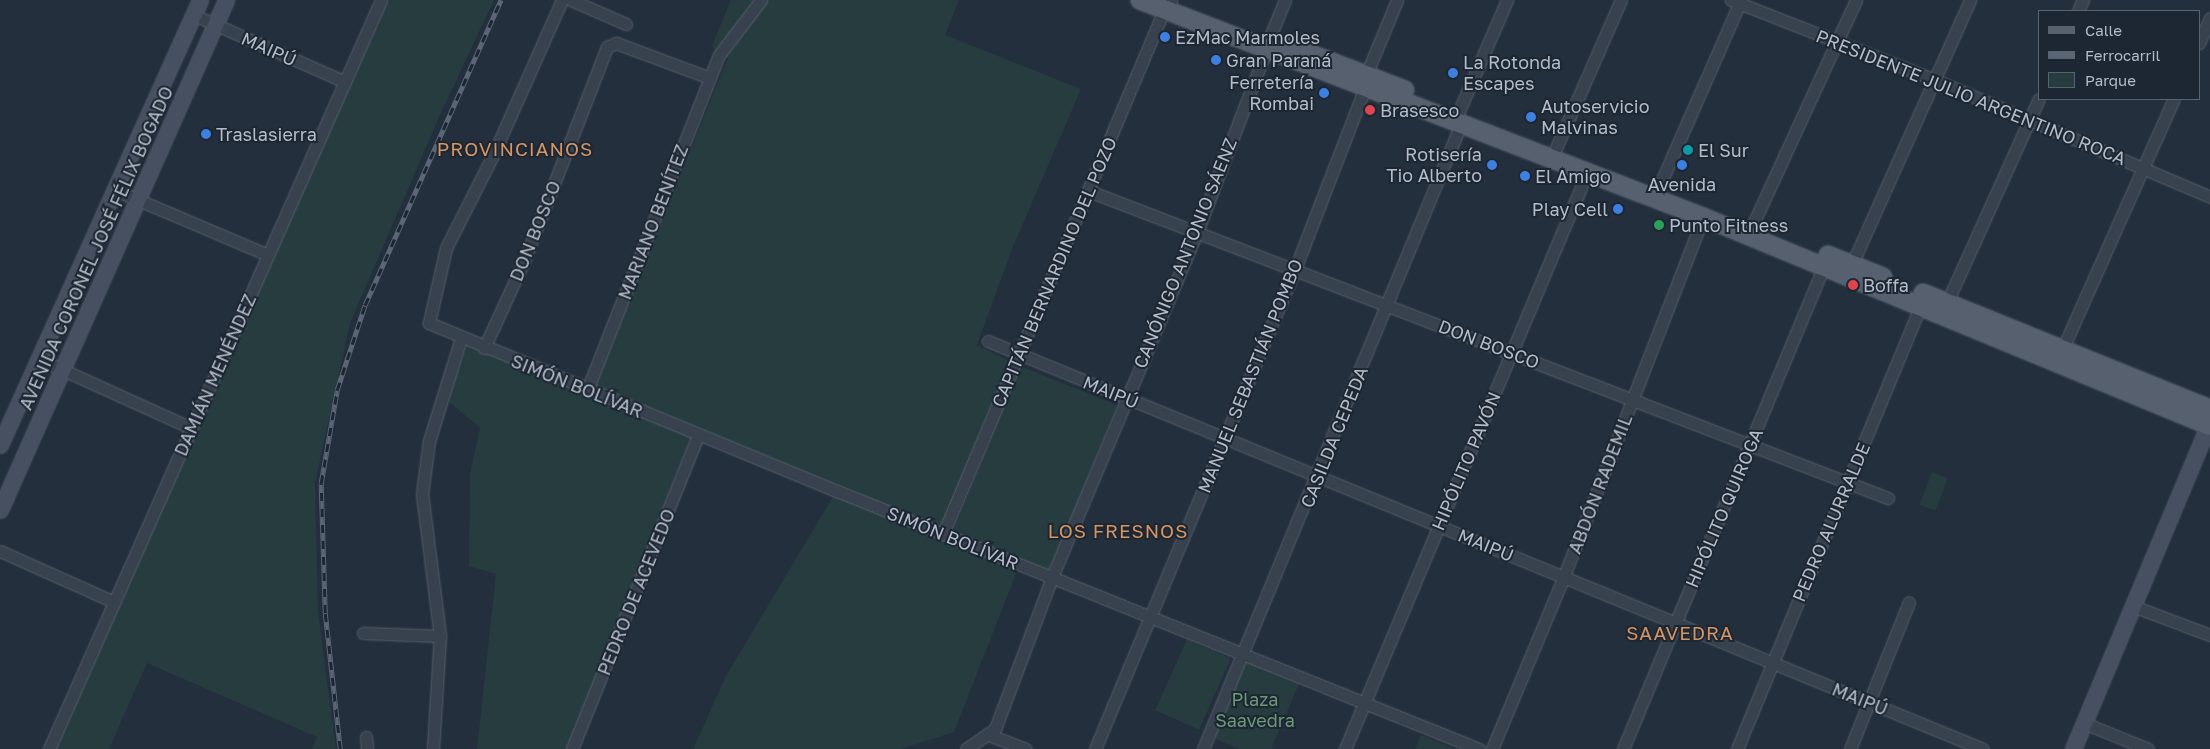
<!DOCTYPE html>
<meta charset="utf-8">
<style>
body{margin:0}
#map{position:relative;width:2210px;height:749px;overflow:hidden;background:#242f3e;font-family:"Golos Text",sans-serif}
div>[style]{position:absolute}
.green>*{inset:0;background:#263c3f;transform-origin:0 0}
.roads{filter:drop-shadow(0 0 1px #565f6c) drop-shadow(0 0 1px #565f6c)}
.street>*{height:11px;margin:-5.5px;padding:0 5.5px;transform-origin:5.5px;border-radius:5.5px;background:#38414e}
.secondary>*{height:15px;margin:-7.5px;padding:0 7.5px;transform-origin:7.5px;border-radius:7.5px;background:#465061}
.primary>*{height:18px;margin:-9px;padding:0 9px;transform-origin:9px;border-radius:9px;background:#56606e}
.rail>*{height:4.5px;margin-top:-2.25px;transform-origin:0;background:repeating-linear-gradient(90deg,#1d2633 0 8px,#5a6575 0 16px);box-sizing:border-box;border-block:1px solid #5a6575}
.dots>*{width:14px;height:14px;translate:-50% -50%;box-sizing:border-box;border:2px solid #1d2633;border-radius:50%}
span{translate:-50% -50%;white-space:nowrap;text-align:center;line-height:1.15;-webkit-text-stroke:4px #1d2633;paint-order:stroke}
.poi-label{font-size:18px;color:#b4bcc9}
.left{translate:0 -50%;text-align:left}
.right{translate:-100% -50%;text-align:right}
.street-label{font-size:18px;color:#b4bcc9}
.park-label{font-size:18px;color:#6b9a76}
.neighbourhood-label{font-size:19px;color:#d59563;letter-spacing:1px}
.legend{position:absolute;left:2038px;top:10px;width:162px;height:90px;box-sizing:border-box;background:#1d2633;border:1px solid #59626f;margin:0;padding:6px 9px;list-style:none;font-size:15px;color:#b4bcc9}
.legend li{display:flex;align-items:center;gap:10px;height:25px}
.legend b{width:25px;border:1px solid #59626f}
</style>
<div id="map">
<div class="green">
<div style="clip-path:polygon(386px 0,494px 0,440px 115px,350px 323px,315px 483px,318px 611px,336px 749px,312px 749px,317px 737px,147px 663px,109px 749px,54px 749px)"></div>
<div style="clip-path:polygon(731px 0,959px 0,945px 35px,1081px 89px,1012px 249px,977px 345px,1009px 361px,941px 528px,595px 385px,728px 58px,716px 53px,712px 46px)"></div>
<div style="clip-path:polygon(467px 345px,691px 437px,567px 749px,477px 749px,496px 574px,469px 566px,470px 474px,480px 428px,447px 400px)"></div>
<div style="left:1020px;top:366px;width:105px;height:179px;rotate:22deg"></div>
<div style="left:1932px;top:472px;width:17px;height:35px;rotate:21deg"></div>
<div style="clip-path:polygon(834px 495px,1018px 569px,954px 732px,900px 749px,693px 749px,726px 676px)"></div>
<div style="left:1187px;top:639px;width:48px;height:78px;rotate:24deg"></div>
<div style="clip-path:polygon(1244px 660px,1299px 684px,1271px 749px,1240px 749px,1211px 737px)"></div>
<div style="clip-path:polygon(1421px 735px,1454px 749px,1415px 749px)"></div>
</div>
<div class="roads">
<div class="street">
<div style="left:562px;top:0;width:172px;rotate:114deg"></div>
<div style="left:492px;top:157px;width:102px;rotate:116.8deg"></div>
<div style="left:446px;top:248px;width:77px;rotate:102.8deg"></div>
<div style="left:429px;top:323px;width:441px;rotate:22.4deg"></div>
<div style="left:837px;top:491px;width:692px;rotate:21.89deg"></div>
<div style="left:571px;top:0;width:60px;rotate:23.6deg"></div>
<div style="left:1731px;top:0;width:219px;rotate:21.4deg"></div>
<div style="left:1935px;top:80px;width:299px;rotate:23deg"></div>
<div style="left:1171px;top:1px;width:1px;rotate:-90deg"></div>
<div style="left:2078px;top:11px;width:12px;rotate:-66deg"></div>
<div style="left:194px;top:15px;width:165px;rotate:23.9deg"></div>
<div style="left:1269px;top:39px;width:42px;rotate:-67.7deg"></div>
<div style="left:2199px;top:43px;width:27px;rotate:-66deg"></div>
<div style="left:1459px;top:111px;width:121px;rotate:-66.6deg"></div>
<div style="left:1556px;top:148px;width:162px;rotate:-66.3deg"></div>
<div style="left:115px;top:190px;width:166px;rotate:23deg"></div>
<div style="left:1089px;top:191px;width:856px;rotate:21.02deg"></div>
<div style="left:1654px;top:198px;width:216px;rotate:-66.3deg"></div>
<div style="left:1753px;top:224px;width:247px;rotate:-65.3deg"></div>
<div style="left:1852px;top:264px;width:289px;rotate:-65.9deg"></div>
<div style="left:1944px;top:309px;width:230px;rotate:-65.7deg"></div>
<div style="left:988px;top:341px;width:1075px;rotate:22.3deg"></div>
<div style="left:484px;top:348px;width:96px;rotate:-65.3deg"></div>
<div style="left:524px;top:261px;width:230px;rotate:-68.8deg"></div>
<div style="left:607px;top:47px;width:10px;rotate:-24deg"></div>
<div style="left:616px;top:43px;width:100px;rotate:20.4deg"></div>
<div style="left:2062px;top:350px;width:275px;rotate:-66deg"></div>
<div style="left:39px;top:359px;width:167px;rotate:24.4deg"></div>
<div style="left:587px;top:390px;width:360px;rotate:-68.5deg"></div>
<div style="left:719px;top:55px;width:69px;rotate:-52.6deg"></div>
<div style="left:943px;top:534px;width:569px;rotate:-67.13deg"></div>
<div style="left:0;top:551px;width:125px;rotate:24.1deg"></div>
<div style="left:2133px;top:606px;width:82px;rotate:20.6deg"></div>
<div style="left:363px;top:633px;width:77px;rotate:2.2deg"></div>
<div style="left:2084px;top:723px;width:69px;rotate:22.1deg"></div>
<div style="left:989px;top:735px;width:39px;rotate:21deg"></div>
<div style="left:366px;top:737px;width:12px;rotate:85deg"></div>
<div style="left:49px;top:749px;width:819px;rotate:-66.09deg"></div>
<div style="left:433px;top:749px;width:113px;rotate:-86.5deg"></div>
<div style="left:440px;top:636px;width:143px;rotate:-97.2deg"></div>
<div style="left:422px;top:494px;width:53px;rotate:-82.5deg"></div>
<div style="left:429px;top:441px;width:108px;rotate:-72.7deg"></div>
<div style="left:572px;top:749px;width:338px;rotate:-68.1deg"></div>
<div style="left:966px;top:749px;width:35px;rotate:-35deg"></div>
<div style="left:995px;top:729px;width:162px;rotate:-69.4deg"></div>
<div style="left:1052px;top:577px;width:374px;rotate:-67.2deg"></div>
<div style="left:1197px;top:232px;width:195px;rotate:-69.2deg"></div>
<div style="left:1095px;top:749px;width:520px;rotate:-67.38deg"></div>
<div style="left:1295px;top:269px;width:194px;rotate:-68.9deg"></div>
<div style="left:1365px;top:88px;width:13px;rotate:-86deg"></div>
<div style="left:1366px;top:75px;width:81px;rotate:-67.5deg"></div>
<div style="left:1203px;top:749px;width:676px;rotate:-67.57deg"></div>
<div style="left:1345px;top:749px;width:625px;rotate:-67.21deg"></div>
<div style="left:1492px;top:749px;width:187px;rotate:-67.4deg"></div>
<div style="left:1564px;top:576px;width:385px;rotate:-68.8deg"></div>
<div style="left:1623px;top:749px;width:523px;rotate:-67.41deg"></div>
<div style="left:1737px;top:749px;width:486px;rotate:-67.5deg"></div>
<div style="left:1850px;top:749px;width:158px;rotate:-68.1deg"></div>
</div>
<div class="secondary">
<div style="left:0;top:445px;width:488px;rotate:-65.8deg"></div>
<div style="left:0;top:510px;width:558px;rotate:-66.1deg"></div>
<div style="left:2073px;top:749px;width:355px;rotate:-67.3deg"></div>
</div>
<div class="primary">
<div style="left:1140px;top:0;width:603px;rotate:21.08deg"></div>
<div style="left:1703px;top:217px;width:548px;rotate:22.4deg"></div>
<div style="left:1287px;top:45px;width:126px;rotate:20.9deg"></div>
<div style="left:1828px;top:255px;width:59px;rotate:21.8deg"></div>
<div style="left:1923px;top:293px;width:310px;rotate:22deg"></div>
</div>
</div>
<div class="rail">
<div style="left:340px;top:749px;width:137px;rotate:-96.3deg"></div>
<div style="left:325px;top:613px;width:130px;rotate:-91.8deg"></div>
<div style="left:321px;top:483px;width:94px;rotate:-80.2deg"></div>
<div style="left:337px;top:390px;width:89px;rotate:-71.8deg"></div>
<div style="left:365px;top:305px;width:334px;rotate:-66deg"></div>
</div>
<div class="dots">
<div style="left:1165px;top:37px;background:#3f7fe0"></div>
<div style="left:1216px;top:60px;background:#3f7fe0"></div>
<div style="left:1453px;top:73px;background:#3f7fe0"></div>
<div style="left:1324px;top:93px;background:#3f7fe0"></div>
<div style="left:1370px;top:110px;background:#e0444e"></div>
<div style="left:1531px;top:117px;background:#3f7fe0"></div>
<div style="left:206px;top:134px;background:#3f7fe0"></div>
<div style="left:1688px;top:150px;background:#0f9aa8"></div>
<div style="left:1492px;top:165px;background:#3f7fe0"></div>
<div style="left:1682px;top:165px;background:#3f7fe0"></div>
<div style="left:1525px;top:176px;background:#3f7fe0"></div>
<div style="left:1618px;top:209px;background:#3f7fe0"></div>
<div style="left:1659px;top:225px;background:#2e9e5b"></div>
<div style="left:1853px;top:285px;background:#e0444e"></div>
</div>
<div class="poi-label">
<span class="left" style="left:1175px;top:37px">EzMac Marmoles</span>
<span class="left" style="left:1226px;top:60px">Gran Paraná</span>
<span class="left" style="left:1463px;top:73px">La Rotonda<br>Escapes</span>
<span class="right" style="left:1314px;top:93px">Ferretería<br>Rombai</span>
<span class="left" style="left:1541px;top:117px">Autoservicio<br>Malvinas</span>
<span class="left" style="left:1380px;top:110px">Brasesco</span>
<span class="left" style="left:216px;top:134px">Traslasierra</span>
<span class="left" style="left:1698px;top:150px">El Sur</span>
<span class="right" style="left:1482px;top:165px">Rotisería<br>Tio Alberto</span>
<span class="left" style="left:1535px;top:176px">El Amigo</span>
<span style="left:1682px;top:184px">Avenida</span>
<span class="right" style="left:1608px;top:209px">Play Cell</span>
<span class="left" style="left:1669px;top:225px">Punto Fitness</span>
<span class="left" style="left:1863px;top:285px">Boffa</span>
</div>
<div class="street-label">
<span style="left:269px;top:49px;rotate:24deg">MAIPÚ</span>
<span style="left:1971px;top:97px;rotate:22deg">PRESIDENTE JULIO ARGENTINO ROCA</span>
<span style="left:653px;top:222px;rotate:-69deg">MARIANO BENÍTEZ</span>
<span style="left:535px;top:231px;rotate:-68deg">DON BOSCO</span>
<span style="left:96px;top:248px;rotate:-66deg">AVENIDA CORONEL JOSÉ FÉLIX BOGADO</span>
<span style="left:1185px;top:253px;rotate:-68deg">CANÓNIGO ANTONIO SÁENZ</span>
<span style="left:1054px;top:272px;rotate:-67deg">CAPITÁN BERNARDINO DEL POZO</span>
<span style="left:1489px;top:344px;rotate:21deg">DON BOSCO</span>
<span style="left:215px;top:375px;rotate:-66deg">DAMIÁN MENÉNDEZ</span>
<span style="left:1250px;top:376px;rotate:-68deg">MANUEL SEBASTIÁN POMBO</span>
<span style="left:577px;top:386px;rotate:22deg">SIMÓN BOLÍVAR</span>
<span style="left:1111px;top:392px;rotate:22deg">MAIPÚ</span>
<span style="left:1334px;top:437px;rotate:-68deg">CASILDA CEPEDA</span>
<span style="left:1466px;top:461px;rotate:-67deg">HIPÓLITO PAVÓN</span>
<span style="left:1600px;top:484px;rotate:-69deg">ABDÓN RADEMIL</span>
<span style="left:1724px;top:508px;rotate:-67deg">HIPÓLITO QUIROGA</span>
<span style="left:1831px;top:522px;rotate:-67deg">PEDRO ALURRALDE</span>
<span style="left:953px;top:538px;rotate:22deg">SIMÓN BOLÍVAR</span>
<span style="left:1486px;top:545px;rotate:22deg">MAIPÚ</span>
<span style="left:636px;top:592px;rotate:-68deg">PEDRO DE ACEVEDO</span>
<span style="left:1860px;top:699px;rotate:22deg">MAIPÚ</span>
</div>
<div class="park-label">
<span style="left:1255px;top:710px">Plaza<br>Saavedra</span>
</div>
<div class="neighbourhood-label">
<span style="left:515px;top:149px">PROVINCIANOS</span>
<span style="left:1118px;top:531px">LOS FRESNOS</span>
<span style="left:1680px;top:633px">SAAVEDRA</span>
</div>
<ul class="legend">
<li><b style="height:6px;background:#56606e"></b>Calle</li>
<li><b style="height:6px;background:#5a6575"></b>Ferrocarril</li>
<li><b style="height:14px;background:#263c3f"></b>Parque</li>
</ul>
</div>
